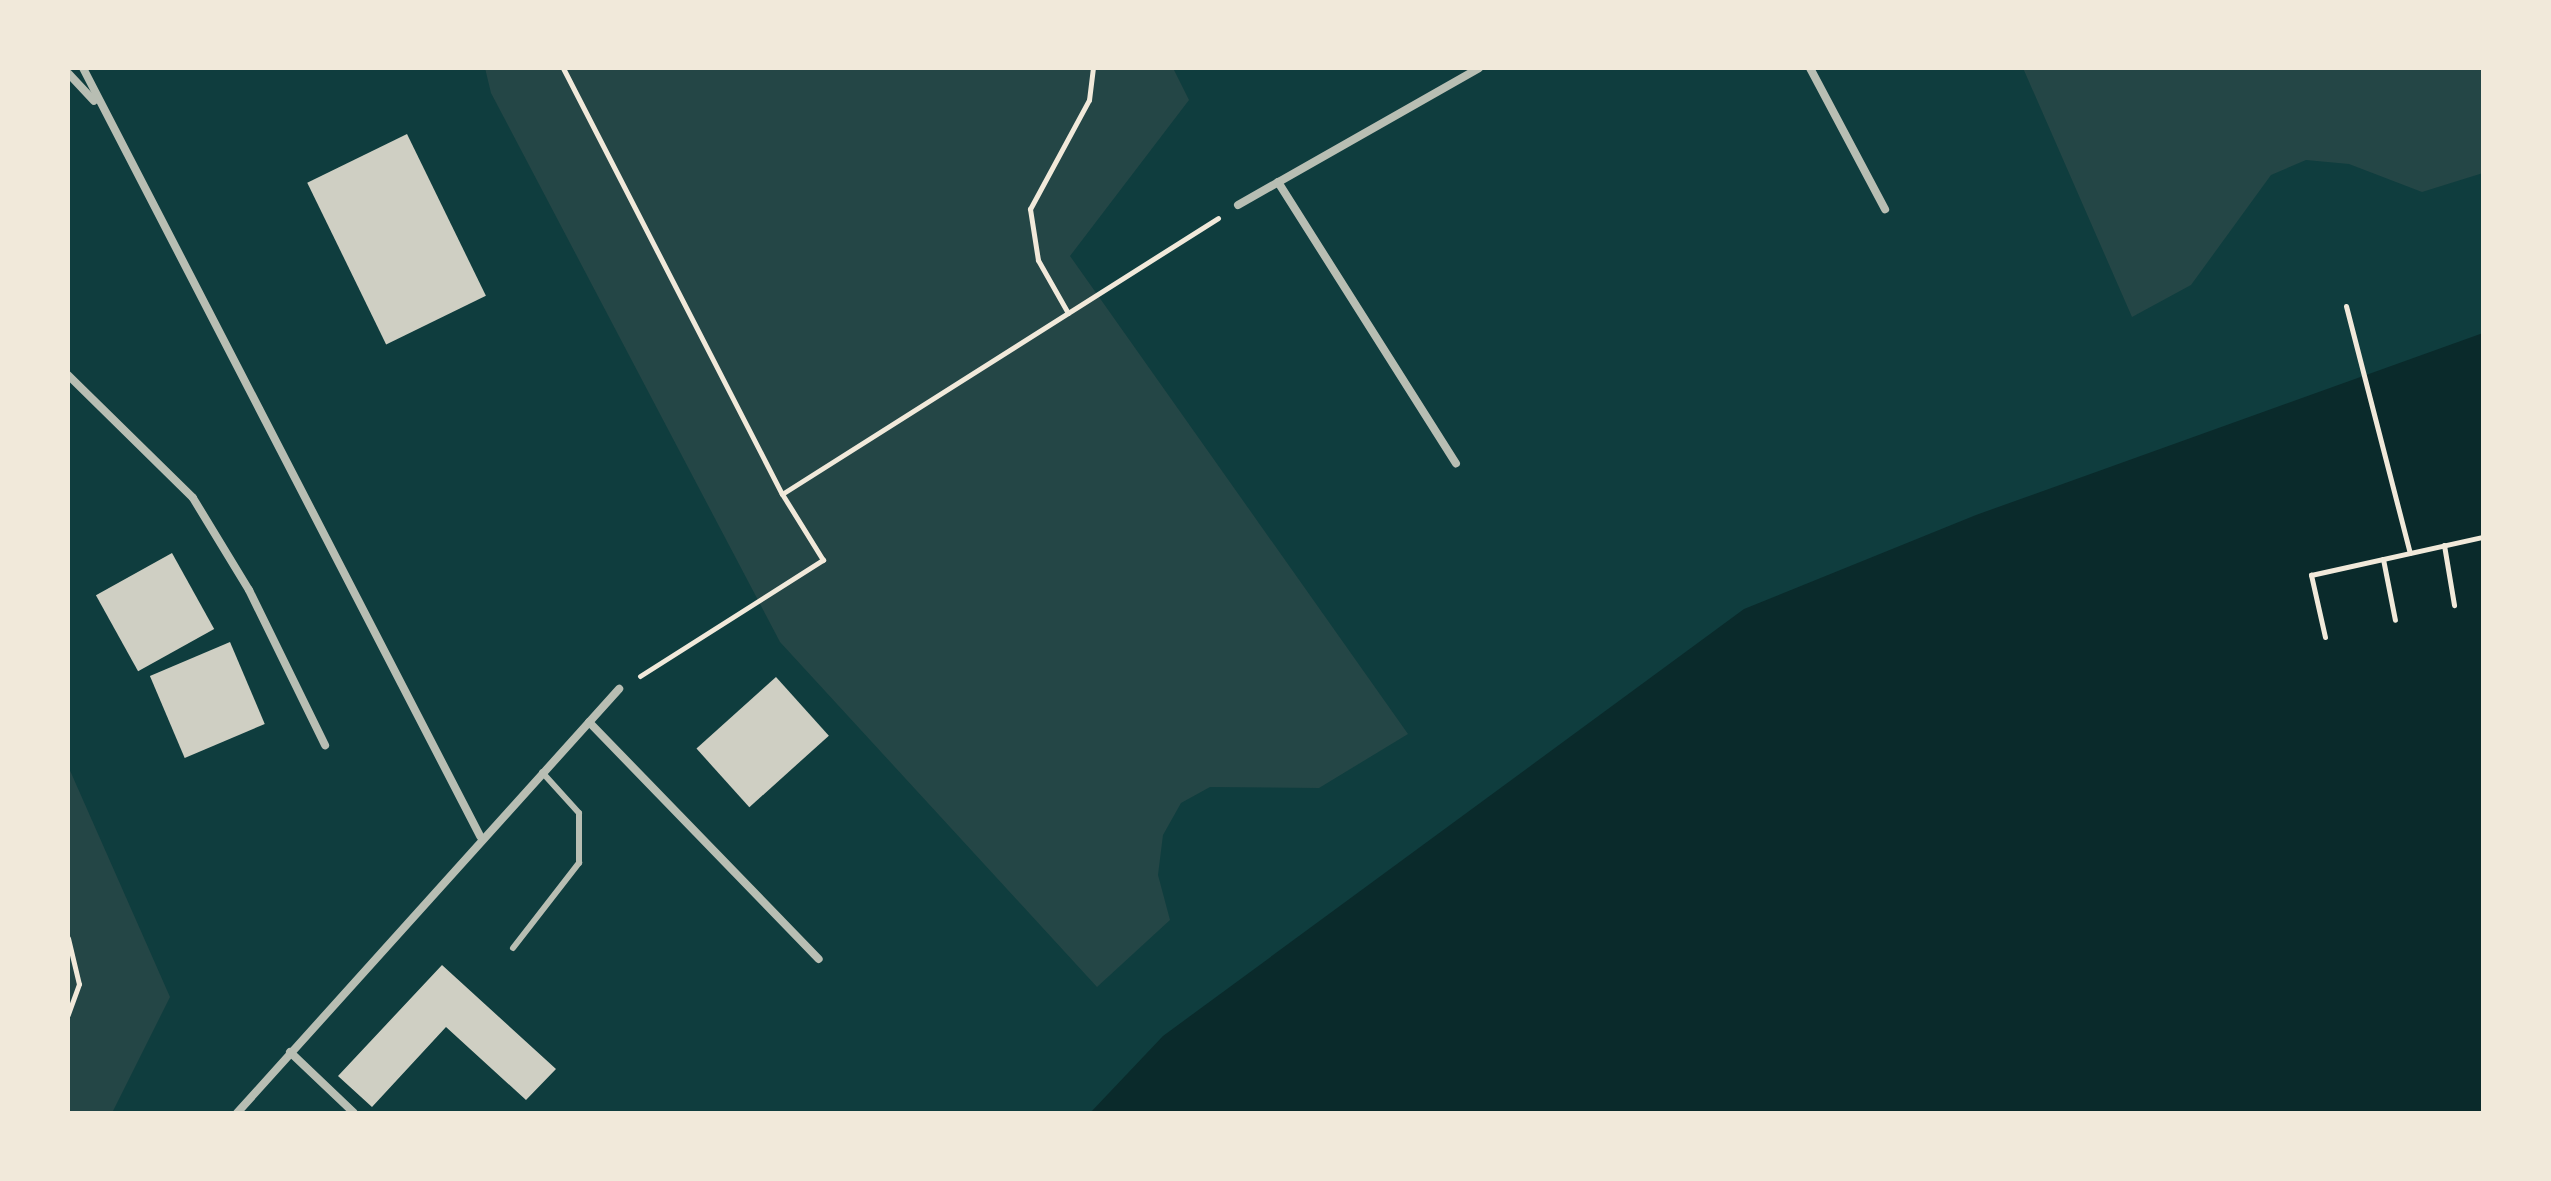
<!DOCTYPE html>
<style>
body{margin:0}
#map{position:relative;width:2551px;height:1181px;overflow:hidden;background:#0f3d3e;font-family:Poppins,sans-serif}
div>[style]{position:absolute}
.green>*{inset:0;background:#244646}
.water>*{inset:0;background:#0a2a2b}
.building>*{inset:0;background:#cfcfc3;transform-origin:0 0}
.path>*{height:5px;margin:-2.5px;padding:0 2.5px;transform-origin:2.5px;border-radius:2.5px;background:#f1e9da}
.service>*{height:6px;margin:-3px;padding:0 3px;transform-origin:3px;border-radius:3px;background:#b8beb3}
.minor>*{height:8px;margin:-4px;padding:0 4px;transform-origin:4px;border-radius:4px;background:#b8beb3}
span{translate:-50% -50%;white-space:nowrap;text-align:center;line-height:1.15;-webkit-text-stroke:6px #f1e9da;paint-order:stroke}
.frame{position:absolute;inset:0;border:70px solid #f1e9da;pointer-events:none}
</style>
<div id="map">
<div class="green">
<div style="clip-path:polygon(485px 68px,1173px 68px,1189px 100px,1070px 256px,1408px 734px,1319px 788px,1210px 787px,1181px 803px,1163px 835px,1158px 875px,1170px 920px,1097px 987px,780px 642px,491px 93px)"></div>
<div style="clip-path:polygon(2023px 68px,2483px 68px,2483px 173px,2422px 192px,2349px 164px,2306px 160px,2271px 175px,2191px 285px,2132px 317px)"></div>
<div style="clip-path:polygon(68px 766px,170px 997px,112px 1113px,68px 1113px)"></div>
</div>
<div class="water">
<div style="clip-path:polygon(2483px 333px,2483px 1113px,1090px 1113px,1163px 1036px,1744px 609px,1976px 515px)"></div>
</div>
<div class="building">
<div style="left:407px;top:134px;width:180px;height:111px;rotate:64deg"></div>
<div style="left:172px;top:553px;width:87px;height:87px;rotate:61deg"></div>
<div style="left:230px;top:642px;width:89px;height:87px;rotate:67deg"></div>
<div style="left:776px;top:677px;width:79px;height:107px;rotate:48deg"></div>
<div style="clip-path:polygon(442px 965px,556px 1069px,526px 1100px,446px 1027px,372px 1107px,338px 1076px)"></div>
</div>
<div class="path">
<div style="left:563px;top:68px;width:479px;rotate:62.8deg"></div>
<div style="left:2346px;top:306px;width:255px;rotate:75.5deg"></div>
<div style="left:1068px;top:313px;width:61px;rotate:-119.5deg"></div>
<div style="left:1038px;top:260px;width:52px;rotate:-98.9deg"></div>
<div style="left:1030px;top:209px;width:124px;rotate:-61.6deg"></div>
<div style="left:1089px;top:100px;width:32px;rotate:-83deg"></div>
<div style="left:2444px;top:545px;width:61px;rotate:80.5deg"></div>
<div style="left:2383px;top:559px;width:62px;rotate:78.9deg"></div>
<div style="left:2325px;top:637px;width:64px;rotate:-102.7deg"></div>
<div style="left:2311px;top:575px;width:176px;rotate:-12.5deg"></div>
<div style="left:640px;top:676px;width:217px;rotate:-32.4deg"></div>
<div style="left:823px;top:560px;width:78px;rotate:-121.8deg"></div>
<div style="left:782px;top:494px;width:516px;rotate:-32.33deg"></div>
<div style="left:68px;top:938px;width:47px;rotate:76.6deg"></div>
<div style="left:79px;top:984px;width:33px;rotate:110deg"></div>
</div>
<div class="service">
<div style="left:513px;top:948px;width:108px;rotate:-52.2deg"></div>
<div style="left:579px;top:863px;width:50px;rotate:-90deg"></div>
<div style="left:579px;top:813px;width:55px;rotate:-132.1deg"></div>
</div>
<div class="minor">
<div style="left:83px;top:68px;width:865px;rotate:62.66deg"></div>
<div style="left:1810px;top:68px;width:160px;rotate:62deg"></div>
<div style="left:68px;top:73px;width:38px;rotate:47deg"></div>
<div style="left:1278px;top:182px;width:333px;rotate:57.7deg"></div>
<div style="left:1238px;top:205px;width:277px;rotate:-29.6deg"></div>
<div style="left:68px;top:375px;width:175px;rotate:44.5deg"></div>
<div style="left:193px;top:498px;width:108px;rotate:58.7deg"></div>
<div style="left:249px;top:590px;width:173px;rotate:63.9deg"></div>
<div style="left:589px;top:722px;width:330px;rotate:45.9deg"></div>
<div style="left:290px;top:1052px;width:88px;rotate:43.6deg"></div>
<div style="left:237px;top:1113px;width:571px;rotate:-47.98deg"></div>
</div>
<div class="frame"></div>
</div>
